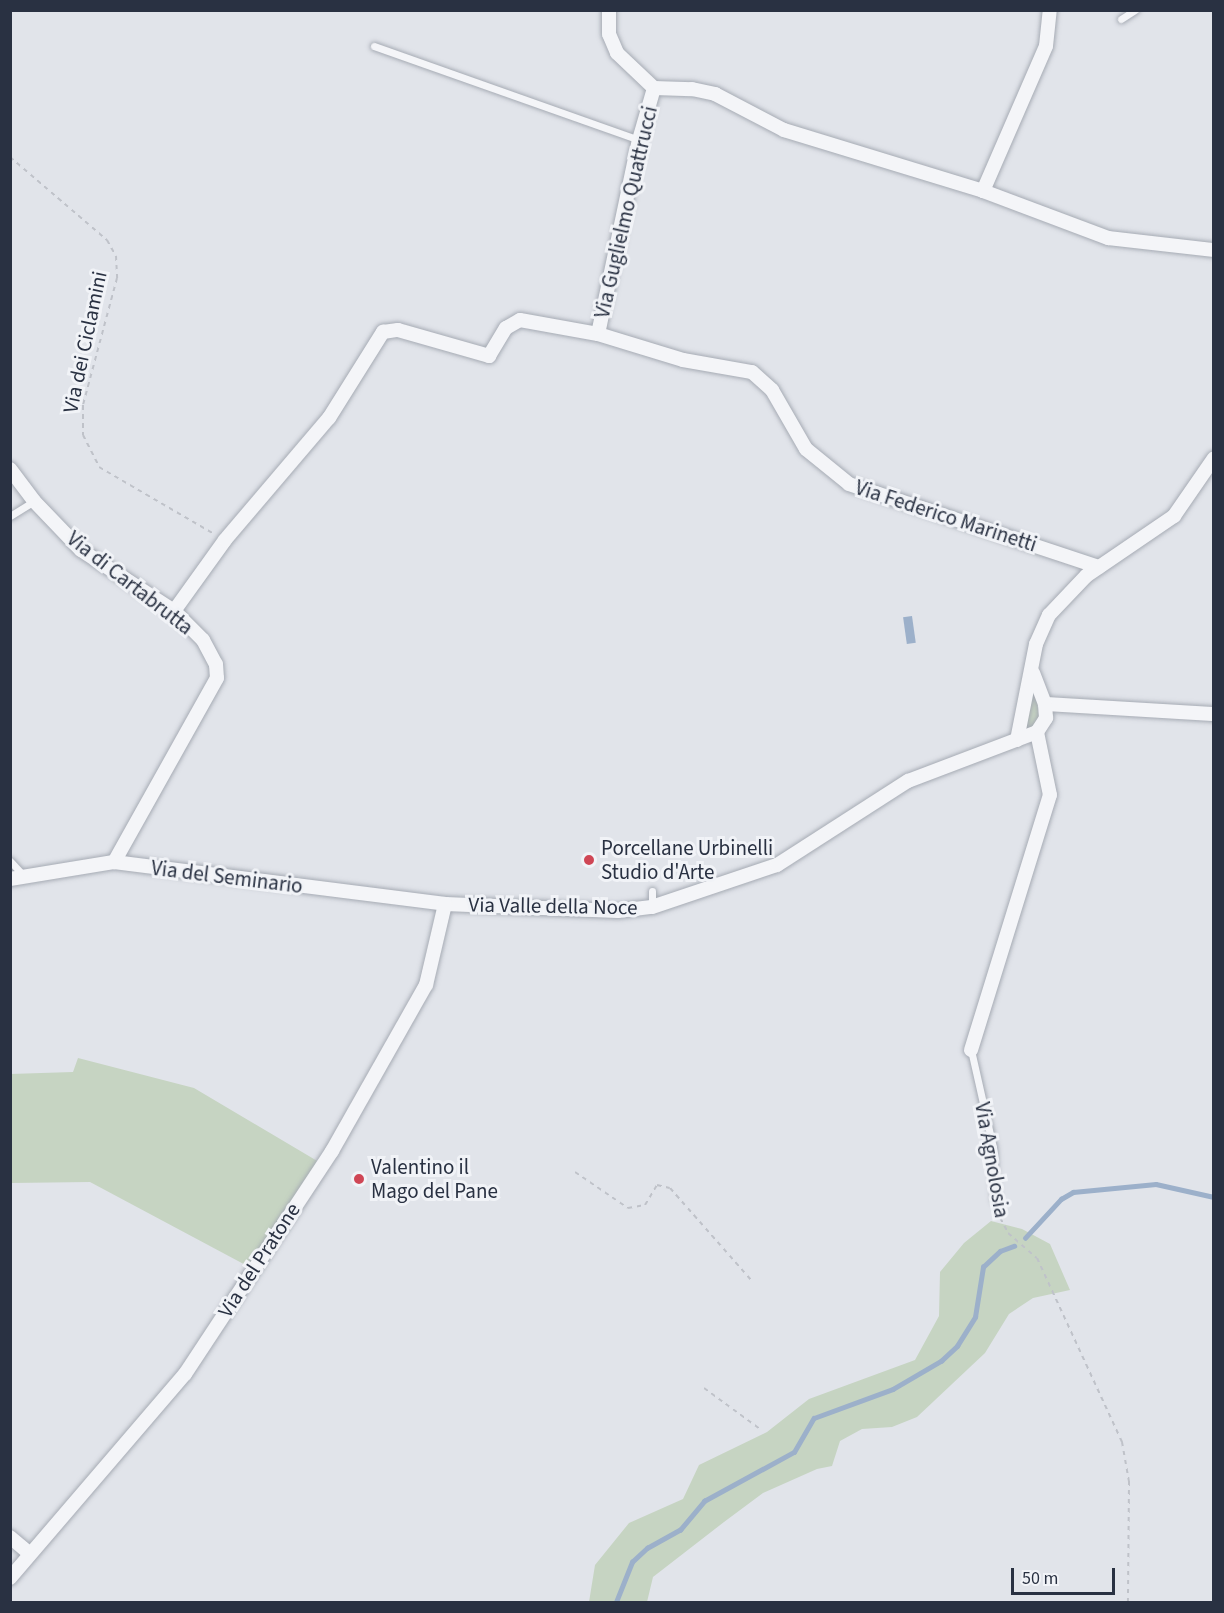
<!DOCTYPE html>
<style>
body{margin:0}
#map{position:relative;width:1224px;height:1613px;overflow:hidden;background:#e1e4ea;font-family:"Source Sans 3",sans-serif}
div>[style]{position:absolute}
.green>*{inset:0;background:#c6d4c2}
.water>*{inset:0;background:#9cb0ca;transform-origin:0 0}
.stream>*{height:4.5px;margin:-2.25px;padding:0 2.25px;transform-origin:2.25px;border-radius:2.25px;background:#9cb0ca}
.path>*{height:2px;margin-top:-1px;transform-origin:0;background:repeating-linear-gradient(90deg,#bfc2c9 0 4.5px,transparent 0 9px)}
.roads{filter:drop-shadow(0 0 2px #a6abb4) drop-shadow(0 0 2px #a6abb4)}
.service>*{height:7px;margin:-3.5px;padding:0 3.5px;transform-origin:3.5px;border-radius:3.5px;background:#f4f5f8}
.minor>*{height:14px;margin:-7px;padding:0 7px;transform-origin:7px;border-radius:7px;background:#f4f5f8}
.dots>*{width:16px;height:16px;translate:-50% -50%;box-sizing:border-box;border:3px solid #f1f3f7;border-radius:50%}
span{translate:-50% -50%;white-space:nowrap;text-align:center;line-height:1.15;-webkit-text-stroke:6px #f1f3f7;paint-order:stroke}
.street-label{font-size:21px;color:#293142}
.poi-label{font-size:21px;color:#293142}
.left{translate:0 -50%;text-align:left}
.frame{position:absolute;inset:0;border:12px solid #293142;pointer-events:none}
.scale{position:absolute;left:1011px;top:1568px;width:104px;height:27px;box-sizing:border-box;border:3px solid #293142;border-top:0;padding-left:8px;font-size:18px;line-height:21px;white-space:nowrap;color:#293142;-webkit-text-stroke:4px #f1f3f7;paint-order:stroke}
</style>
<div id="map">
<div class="green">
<div style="clip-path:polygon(1034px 687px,1040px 719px,1032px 730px,1023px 732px)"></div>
<div style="clip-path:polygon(78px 1058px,194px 1088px,324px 1165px,253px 1269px,90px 1182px,11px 1183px,10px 1074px,73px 1072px)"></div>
<div style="clip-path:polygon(991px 1221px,1022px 1229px,1050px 1244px,1070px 1290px,1033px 1298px,1009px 1314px,985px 1353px,917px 1417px,892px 1427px,862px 1429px,840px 1441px,832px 1466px,817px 1469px,763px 1493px,724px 1522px,653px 1577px,647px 1602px,589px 1602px,595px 1565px,629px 1523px,683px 1499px,699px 1465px,767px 1432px,809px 1399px,915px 1360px,939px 1316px,940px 1272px,964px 1243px)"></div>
</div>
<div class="water">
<div style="left:912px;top:616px;width:27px;height:9px;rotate:82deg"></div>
</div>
<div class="stream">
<div style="left:1025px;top:1238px;width:53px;rotate:-47.3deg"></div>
<div style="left:1061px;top:1199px;width:14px;rotate:-30deg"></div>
<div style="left:1073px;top:1192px;width:83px;rotate:-5.5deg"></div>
<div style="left:1156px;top:1184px;width:59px;rotate:12.6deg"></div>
<div style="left:616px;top:1602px;width:43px;rotate:-68.2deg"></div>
<div style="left:632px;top:1562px;width:21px;rotate:-43deg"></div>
<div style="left:647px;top:1548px;width:38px;rotate:-29deg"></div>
<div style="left:680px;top:1530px;width:38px;rotate:-50deg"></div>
<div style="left:704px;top:1501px;width:102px;rotate:-28.6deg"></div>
<div style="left:794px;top:1452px;width:39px;rotate:-60deg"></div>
<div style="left:814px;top:1418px;width:84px;rotate:-20.2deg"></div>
<div style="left:893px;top:1389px;width:56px;rotate:-30.3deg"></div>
<div style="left:941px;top:1361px;width:22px;rotate:-43deg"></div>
<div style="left:957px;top:1346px;width:34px;rotate:-58deg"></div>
<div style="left:975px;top:1317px;width:51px;rotate:-80.9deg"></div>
<div style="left:983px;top:1267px;width:23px;rotate:-43deg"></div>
<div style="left:1000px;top:1251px;width:15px;rotate:-20deg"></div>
</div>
<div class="path">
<div style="left:10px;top:157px;width:128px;rotate:40.6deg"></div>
<div style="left:107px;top:240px;width:18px;rotate:61deg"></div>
<div style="left:116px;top:256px;width:22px;rotate:87deg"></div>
<div style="left:117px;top:278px;width:131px;rotate:105deg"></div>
<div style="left:83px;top:405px;width:30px;rotate:90deg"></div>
<div style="left:83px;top:435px;width:36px;rotate:63deg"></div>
<div style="left:99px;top:467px;width:133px;rotate:30.2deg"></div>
<div style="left:575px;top:1172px;width:64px;rotate:34.2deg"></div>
<div style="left:628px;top:1208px;width:17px;rotate:-10deg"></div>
<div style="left:645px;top:1205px;width:23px;rotate:-59deg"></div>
<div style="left:657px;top:1185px;width:13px;rotate:13deg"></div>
<div style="left:670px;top:1188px;width:124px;rotate:48.6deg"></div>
<div style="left:996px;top:1210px;width:26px;rotate:62deg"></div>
<div style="left:1008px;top:1233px;width:38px;rotate:41deg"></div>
<div style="left:1037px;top:1258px;width:203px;rotate:65.2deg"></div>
<div style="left:1122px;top:1442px;width:40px;rotate:80deg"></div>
<div style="left:1129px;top:1481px;width:121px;rotate:90.5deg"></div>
<div style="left:704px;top:1388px;width:69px;rotate:36.2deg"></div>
</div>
<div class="roads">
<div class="service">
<div style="left:1121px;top:19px;width:17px;rotate:-33deg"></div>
<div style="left:374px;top:46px;width:281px;rotate:19.5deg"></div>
<div style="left:10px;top:516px;width:28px;rotate:-32deg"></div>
<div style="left:10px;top:861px;width:21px;rotate:47deg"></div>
<div style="left:652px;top:907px;width:16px;rotate:-90deg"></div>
<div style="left:971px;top:1050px;width:100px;rotate:77.3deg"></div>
<div style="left:993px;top:1148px;width:52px;rotate:87.8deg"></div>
</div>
<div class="minor">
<div style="left:609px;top:10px;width:24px;rotate:90deg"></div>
<div style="left:609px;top:34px;width:21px;rotate:67deg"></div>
<div style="left:617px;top:53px;width:51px;rotate:43.4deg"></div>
<div style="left:654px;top:88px;width:38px;rotate:2deg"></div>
<div style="left:692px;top:89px;width:24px;rotate:12deg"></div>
<div style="left:715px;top:94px;width:78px;rotate:27.6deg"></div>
<div style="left:784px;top:130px;width:208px;rotate:17deg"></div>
<div style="left:983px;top:191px;width:134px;rotate:20.6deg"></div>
<div style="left:1108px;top:238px;width:107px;rotate:6.5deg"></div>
<div style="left:983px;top:191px;width:158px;rotate:-66.5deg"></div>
<div style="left:1046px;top:46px;width:36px;rotate:-84deg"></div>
<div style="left:598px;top:334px;width:198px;rotate:-78.1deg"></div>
<div style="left:639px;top:140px;width:54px;rotate:-73.9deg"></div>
<div style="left:10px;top:469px;width:40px;rotate:53deg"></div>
<div style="left:34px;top:501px;width:68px;rotate:46.2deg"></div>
<div style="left:81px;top:550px;width:111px;rotate:33.3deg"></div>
<div style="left:174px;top:611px;width:41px;rotate:45deg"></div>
<div style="left:203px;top:640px;width:27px;rotate:62deg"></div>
<div style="left:216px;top:664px;width:14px;rotate:86deg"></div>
<div style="left:217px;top:678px;width:211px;rotate:119.2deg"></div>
<div style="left:174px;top:611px;width:87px;rotate:-54.3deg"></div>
<div style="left:225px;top:540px;width:160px;rotate:-49.6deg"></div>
<div style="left:329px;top:418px;width:102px;rotate:-57.9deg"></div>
<div style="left:383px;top:332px;width:15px;rotate:-8deg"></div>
<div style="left:398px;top:330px;width:95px;rotate:15.9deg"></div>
<div style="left:489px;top:356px;width:33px;rotate:-59deg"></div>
<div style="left:506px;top:328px;width:16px;rotate:-30deg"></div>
<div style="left:520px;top:320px;width:79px;rotate:10.2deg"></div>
<div style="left:598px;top:334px;width:89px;rotate:17deg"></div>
<div style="left:683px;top:360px;width:70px;rotate:9.9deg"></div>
<div style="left:752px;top:372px;width:27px;rotate:42deg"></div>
<div style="left:772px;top:390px;width:68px;rotate:60deg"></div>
<div style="left:806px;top:449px;width:55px;rotate:39.1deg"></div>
<div style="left:849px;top:484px;width:263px;rotate:18.4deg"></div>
<div style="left:1045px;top:704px;width:169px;rotate:3.4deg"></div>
<div style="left:1017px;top:740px;width:98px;rotate:-78.8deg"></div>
<div style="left:1036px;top:644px;width:32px;rotate:-66deg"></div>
<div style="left:1049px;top:615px;width:54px;rotate:-46.5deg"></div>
<div style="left:1086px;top:576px;width:107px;rotate:-34.3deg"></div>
<div style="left:1174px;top:516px;width:70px;rotate:-55.4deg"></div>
<div style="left:10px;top:879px;width:105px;rotate:-9.3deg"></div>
<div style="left:114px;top:862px;width:334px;rotate:7.2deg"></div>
<div style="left:445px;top:904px;width:173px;rotate:2.3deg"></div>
<div style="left:618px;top:911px;width:34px;rotate:-7deg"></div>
<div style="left:652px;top:907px;width:132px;rotate:-18.6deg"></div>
<div style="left:777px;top:865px;width:156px;rotate:-32.7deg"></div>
<div style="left:908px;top:781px;width:138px;rotate:-20.8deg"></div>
<div style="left:1037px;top:732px;width:17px;rotate:-57deg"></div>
<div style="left:1046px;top:718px;width:14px;rotate:-94deg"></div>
<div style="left:1045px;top:704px;width:33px;rotate:-111deg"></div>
<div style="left:971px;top:1050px;width:267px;rotate:-72.8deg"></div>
<div style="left:1050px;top:795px;width:64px;rotate:-101.7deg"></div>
<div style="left:10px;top:1537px;width:23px;rotate:40deg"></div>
<div style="left:10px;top:1578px;width:269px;rotate:-49.4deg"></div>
<div style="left:185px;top:1374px;width:267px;rotate:-56.6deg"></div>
<div style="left:332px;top:1151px;width:191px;rotate:-60.5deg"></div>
<div style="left:426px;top:985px;width:83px;rotate:-76.8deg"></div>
</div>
</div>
<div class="dots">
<div style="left:589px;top:860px;background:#cf4655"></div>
<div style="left:359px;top:1179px;background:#cf4655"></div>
</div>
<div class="street-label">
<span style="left:626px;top:212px;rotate:-77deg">Via Guglielmo Quattrucci</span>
<span style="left:85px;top:342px;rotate:-78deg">Via dei Ciclamini</span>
<span style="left:946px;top:516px;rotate:18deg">Via Federico Marinetti</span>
<span style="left:130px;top:583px;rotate:38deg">Via di Cartabrutta</span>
<span style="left:227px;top:877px;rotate:7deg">Via del Seminario</span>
<span style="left:553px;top:906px;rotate:1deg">Via Valle della Noce</span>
<span style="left:992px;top:1160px;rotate:80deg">Via Agnolosia</span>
<span style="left:259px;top:1260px;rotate:-57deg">Via del Pratone</span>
</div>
<div class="poi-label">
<span class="left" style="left:601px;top:860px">Porcellane Urbinelli<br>Studio d'Arte</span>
<span class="left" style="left:371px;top:1179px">Valentino il<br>Mago del Pane</span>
</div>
<div class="frame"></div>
<div class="scale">50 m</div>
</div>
